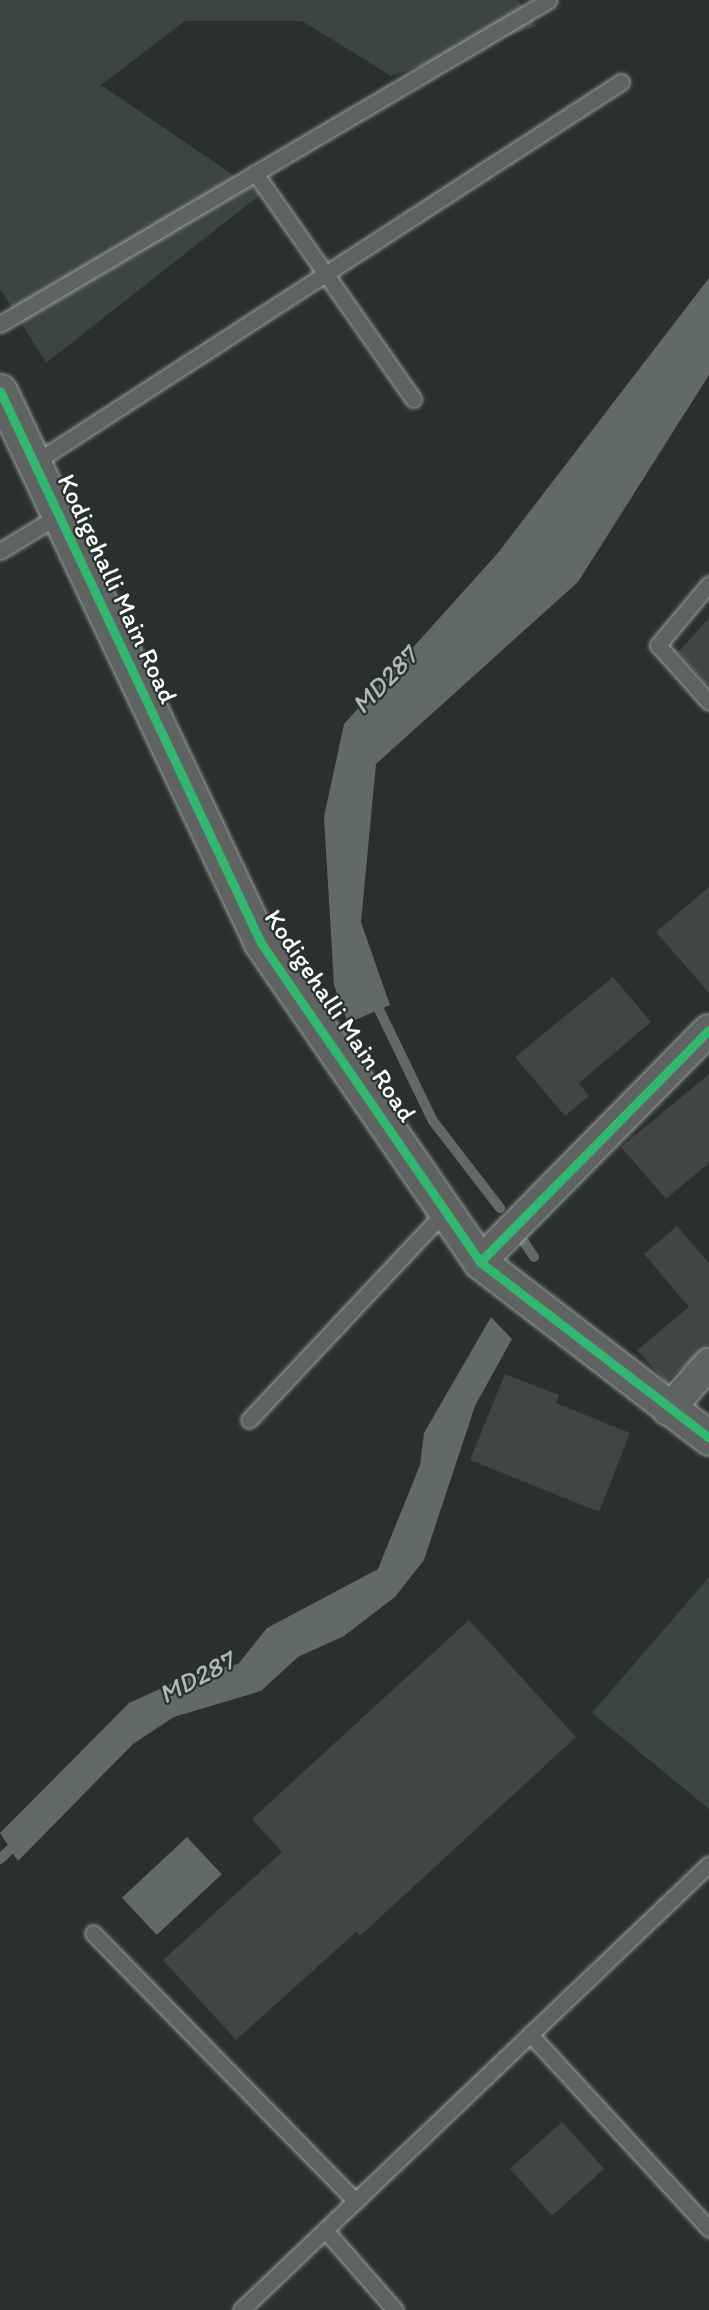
<!DOCTYPE html>
<style>
body{margin:0}
#map{position:relative;width:709px;height:2310px;overflow:hidden;background:#29302d;font-family:Itim,sans-serif}
div>[style]{position:absolute}
.green>*{inset:0;background:#3b4641}
.water>*{inset:0;background:#616a66;transform-origin:0 0}
.stream>*{height:10px;margin:-5px;padding:0 5px;transform-origin:5px;border-radius:5px;background:#616a66}
.building>*{inset:0;background:#414644;transform-origin:0 0}
.roads{filter:drop-shadow(0 0 2px #9fa2a0) drop-shadow(0 0 2px #9fa2a0)}
.lane>*{height:15px;margin:-7.5px;padding:0 7.5px;transform-origin:7.5px;border-radius:7.5px;background:#5f6362}
.street>*{height:30px;margin:-15px;padding:0 15px;transform-origin:15px;border-radius:15px;background:#5f6362}
.secondary>*{height:33px;margin:-16.5px;padding:0 16.5px;transform-origin:16.5px;border-radius:16.5px;background:#5f6362}
.cycleway>*{height:9px;margin:-4.5px;padding:0 4.5px;transform-origin:4.5px;border-radius:4.5px;background:#33b770}
span{translate:-50% -50%;white-space:nowrap;text-align:center;line-height:1.15;-webkit-text-stroke:4.5px #26332d;paint-order:stroke}
.street-label{font-size:26px;color:#fff}
.water-label{font-size:27px;color:#b3b8b6;font-style:italic}
</style>
<div id="map">
<div class="green">
<div style="clip-path:polygon(0 0,518px 0,537px 26px,391px 76px,302px 21px,185px 21px,101px 85px,261px 194px,46px 363px,0 289px)"></div>
<div style="clip-path:polygon(709px 1577px,709px 1809px,592px 1713px)"></div>
</div>
<div class="water">
<div style="clip-path:polygon(709px 278px,709px 375px,578px 582px,376px 764px,361px 922px,390px 1005px,348px 1023px,334px 985px,324px 817px,344px 724px,497px 554px)"></div>
<div style="clip-path:polygon(491px 1317px,512px 1339px,475px 1406px,424px 1560px,395px 1597px,344px 1636px,298px 1657px,261px 1691px,174px 1717px,133px 1744px,18px 1861px,0 1833px,129px 1703px,191px 1675px,238px 1664px,267px 1628px,378px 1569px,420px 1465px,424px 1433px)"></div>
<div style="left:187px;top:1837px;width:51px;height:89px;rotate:47deg"></div>
</div>
<div class="stream">
<div style="left:373px;top:997px;width:138px;rotate:64.2deg"></div>
<div style="left:433px;top:1121px;width:110px;rotate:52.4deg"></div>
<div style="left:524px;top:1242px;width:18px;rotate:56deg"></div>
<div style="left:0;top:1859px;width:25px;rotate:-43deg"></div>
</div>
<div class="building">
<div style="clip-path:polygon(709px 618px,709px 687px,678px 652px)"></div>
<div style="clip-path:polygon(709px 887px,709px 993px,656px 932px)"></div>
<div style="clip-path:polygon(613px 977px,651px 1022px,579px 1083px,589px 1096px,565px 1116px,515px 1057px)"></div>
<div style="clip-path:polygon(709px 1074px,709px 1163px,666px 1199px,621px 1147px)"></div>
<div style="clip-path:polygon(677px 1226px,709px 1263px,709px 1345px,666px 1382px,637px 1350px,689px 1307px,644px 1254px)"></div>
<div style="clip-path:polygon(505px 1374px,559px 1395px,556px 1403px,630px 1433px,599px 1512px,470px 1460px)"></div>
<div style="clip-path:polygon(469px 1620px,576px 1737px,360px 1936px,356px 1932px,236px 2040px,163px 1960px,282px 1852px,252px 1819px)"></div>
<div style="left:562px;top:2122px;width:63px;height:70px;rotate:48deg"></div>
</div>
<div class="roads">
<div class="lane">
<div style="left:255px;top:173px;width:276px;rotate:55deg"></div>
<div style="left:0;top:324px;width:637px;rotate:-30.55deg"></div>
<div style="left:34px;top:463px;width:700px;rotate:-32.99deg"></div>
<div style="left:0;top:551px;width:69px;rotate:-31.4deg"></div>
<div style="left:709px;top:584px;width:80px;rotate:129.9deg"></div>
<div style="left:658px;top:645px;width:76px;rotate:48.2deg"></div>
<div style="left:249px;top:1420px;width:288px;rotate:-46.8deg"></div>
<div style="left:93px;top:1933px;width:375px;rotate:45.6deg"></div>
<div style="left:530px;top:2034px;width:265px;rotate:47.4deg"></div>
<div style="left:325px;top:2230px;width:106px;rotate:48.8deg"></div>
<div style="left:241px;top:2310px;width:646px;rotate:-43.62deg"></div>
</div>
<div class="street">
<div style="left:480px;top:1262px;width:326px;rotate:-45.4deg"></div>
<div style="left:668px;top:1410px;width:62px;rotate:-48.3deg"></div>
</div>
<div class="secondary">
<div style="left:0;top:391px;width:611px;rotate:64.69deg"></div>
<div style="left:261px;top:943px;width:387px;rotate:55.5deg"></div>
<div style="left:480px;top:1262px;width:289px;rotate:37.5deg"></div>
</div>
</div>
<div class="cycleway">
<div style="left:0;top:391px;width:611px;rotate:64.69deg"></div>
<div style="left:261px;top:943px;width:387px;rotate:55.5deg"></div>
<div style="left:480px;top:1262px;width:289px;rotate:37.5deg"></div>
<div style="left:480px;top:1262px;width:326px;rotate:-45.4deg"></div>
</div>
<div class="street-label">
<span style="left:117px;top:589px;rotate:65deg">Kodigehalli Main Road</span>
<span style="left:340px;top:1016px;rotate:56deg">Kodigehalli Main Road</span>
</div>
<div class="water-label">
<span style="left:384px;top:680px;rotate:-46deg">MD287</span>
<span style="left:196px;top:1677px;rotate:-28deg">MD287</span>
</div>
</div>
